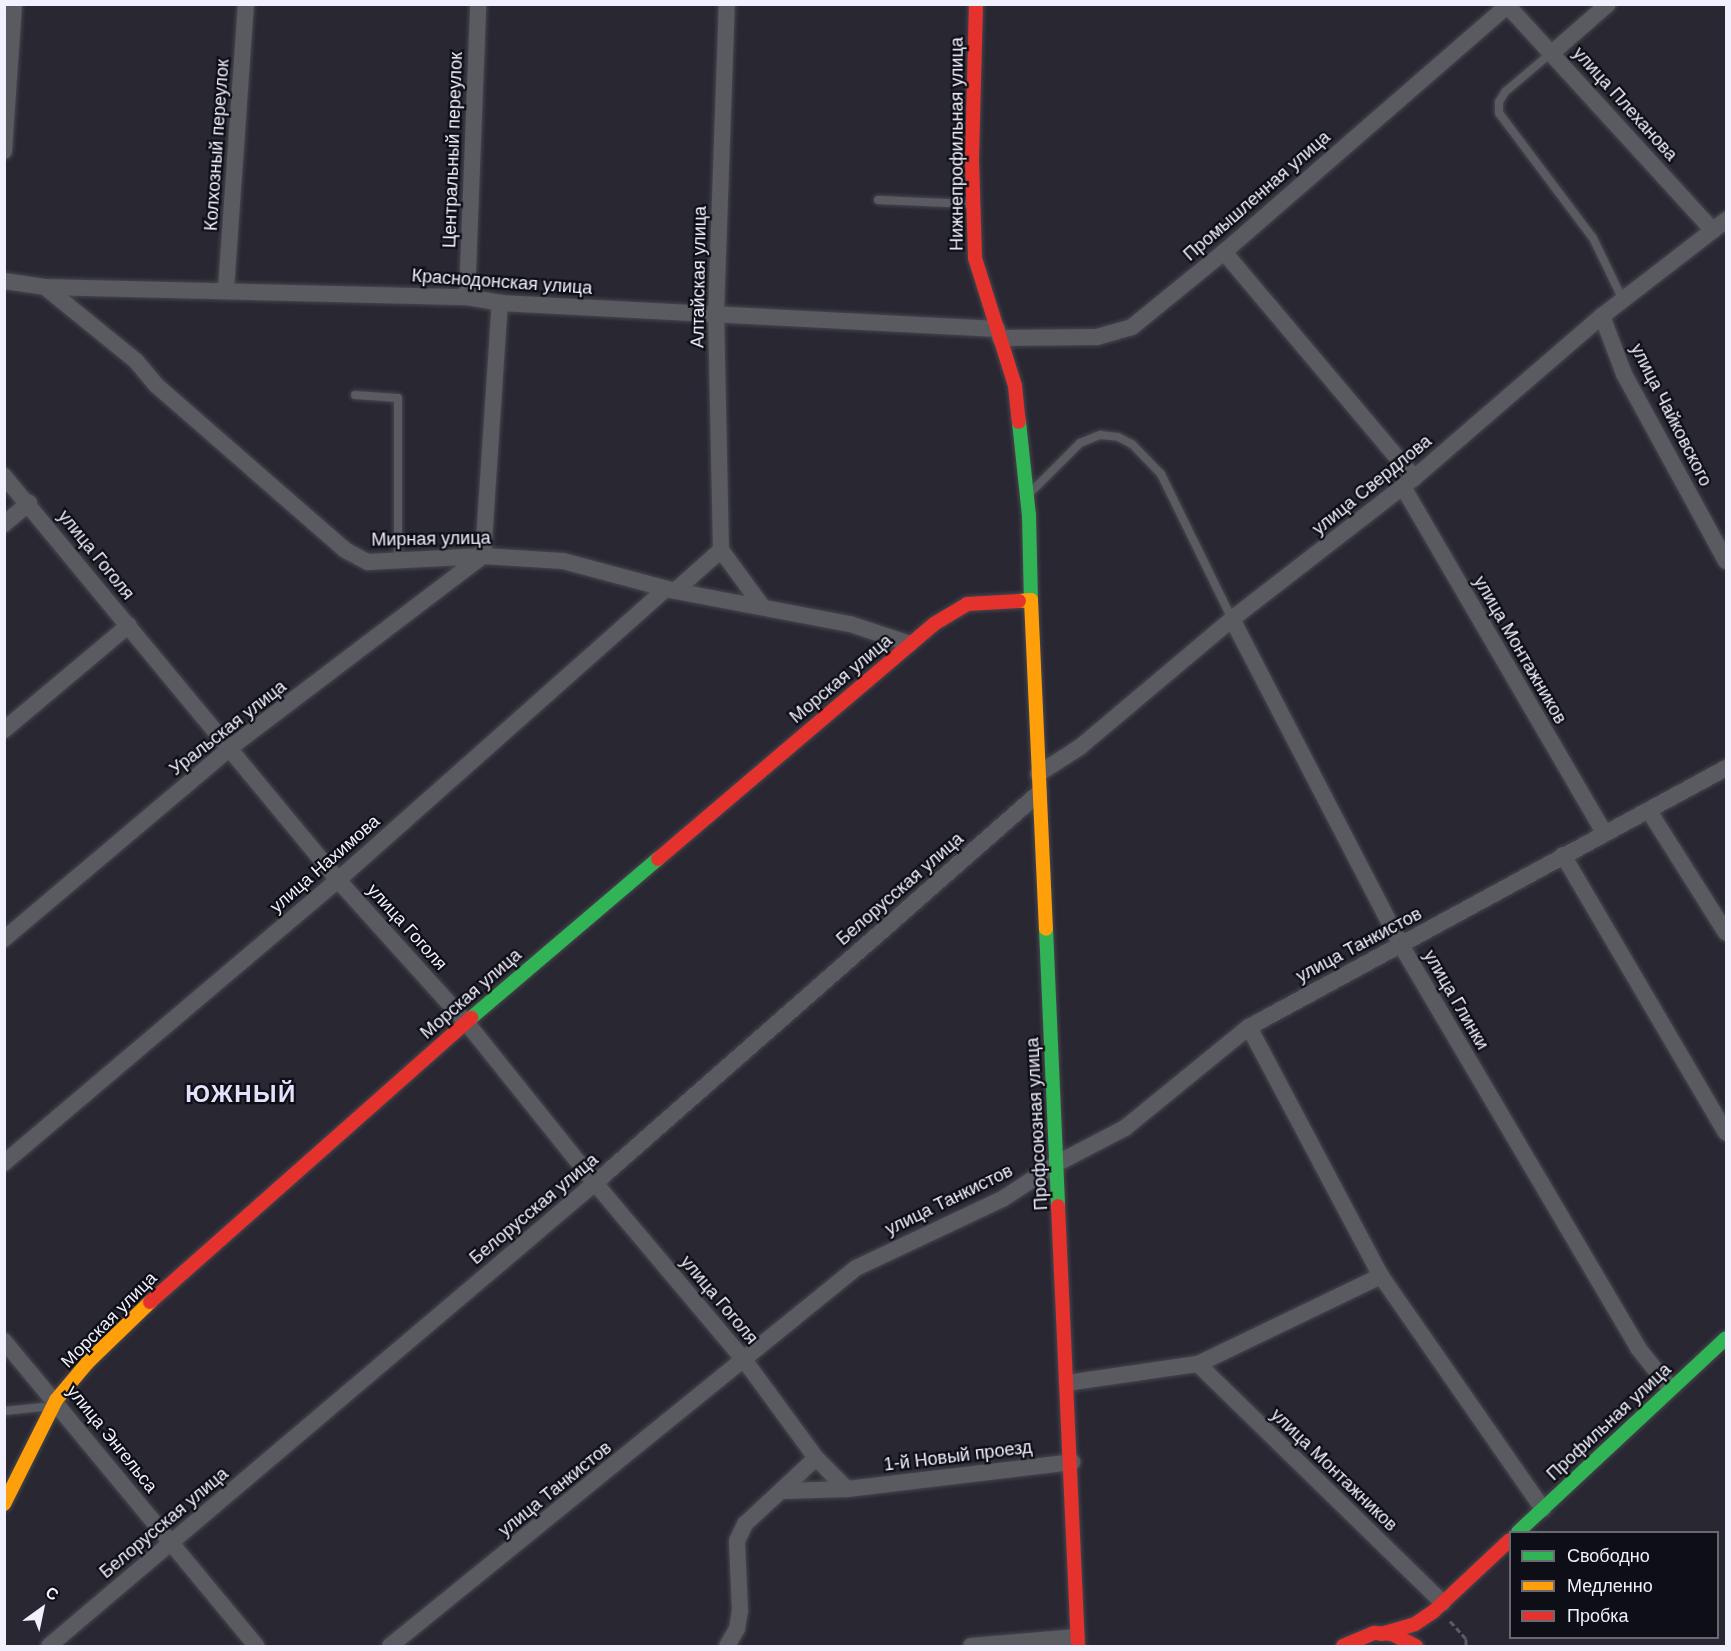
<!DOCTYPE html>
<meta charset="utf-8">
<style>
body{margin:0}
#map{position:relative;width:1731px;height:1651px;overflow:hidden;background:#282732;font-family:Arial,sans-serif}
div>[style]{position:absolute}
.path>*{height:3px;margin-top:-1.5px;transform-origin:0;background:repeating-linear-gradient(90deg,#5c5b63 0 6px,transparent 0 9px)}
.roads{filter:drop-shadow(0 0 2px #47464f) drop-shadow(0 0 2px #47464f)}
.lane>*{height:8px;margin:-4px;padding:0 4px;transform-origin:4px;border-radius:4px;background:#5a5a61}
.street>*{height:16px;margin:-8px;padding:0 8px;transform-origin:8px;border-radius:8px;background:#5a5a61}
.fast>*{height:14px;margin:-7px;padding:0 7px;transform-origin:7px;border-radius:7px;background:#30b455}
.slow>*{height:14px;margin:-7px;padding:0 7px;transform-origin:7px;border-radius:7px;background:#ff9f0a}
.jam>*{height:14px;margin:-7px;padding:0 7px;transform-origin:7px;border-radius:7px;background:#e5322d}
span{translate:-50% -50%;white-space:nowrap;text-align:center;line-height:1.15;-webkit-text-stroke:4.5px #0e0e16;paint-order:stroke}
.street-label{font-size:18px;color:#f1f0fe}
.district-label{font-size:24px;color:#e3e1fb;font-weight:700;letter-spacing:1.5px}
.frame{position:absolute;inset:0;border:6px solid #f1f0fe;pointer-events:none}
.legend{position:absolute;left:1509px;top:1531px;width:210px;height:108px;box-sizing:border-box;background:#0e0e16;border:2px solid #696873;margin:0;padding:8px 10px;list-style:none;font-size:18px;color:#f1f0fe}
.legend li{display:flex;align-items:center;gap:12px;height:30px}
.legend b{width:30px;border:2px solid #696873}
.north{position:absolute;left:12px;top:1579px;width:60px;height:60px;-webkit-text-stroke:4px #0e0e16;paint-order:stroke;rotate:33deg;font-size:16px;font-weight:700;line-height:24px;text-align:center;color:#f1f0fe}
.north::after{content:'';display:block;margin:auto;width:21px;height:27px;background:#f1f0fe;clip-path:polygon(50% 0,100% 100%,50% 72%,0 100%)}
</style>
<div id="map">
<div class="path">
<div style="left:1450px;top:1621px;width:24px;rotate:48deg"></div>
<div style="left:1466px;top:1639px;width:7px;rotate:90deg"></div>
</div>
<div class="roads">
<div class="lane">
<div style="left:1551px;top:53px;width:60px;rotate:139.7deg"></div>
<div style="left:1505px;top:92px;width:12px;rotate:121deg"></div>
<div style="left:1499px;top:102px;width:11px;rotate:90deg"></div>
<div style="left:1499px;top:113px;width:156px;rotate:53.1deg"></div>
<div style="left:1593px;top:238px;width:69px;rotate:64.2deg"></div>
<div style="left:878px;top:200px;width:93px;rotate:2.5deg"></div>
<div style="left:355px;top:395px;width:43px;rotate:4deg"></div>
<div style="left:398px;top:398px;width:164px;rotate:90deg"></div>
<div style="left:1029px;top:494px;width:72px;rotate:-45deg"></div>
<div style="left:1080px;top:443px;width:22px;rotate:-22deg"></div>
<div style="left:1100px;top:435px;width:18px;rotate:6deg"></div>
<div style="left:1118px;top:437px;width:16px;rotate:27deg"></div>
<div style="left:1132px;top:444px;width:42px;rotate:46deg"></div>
<div style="left:1161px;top:474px;width:161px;rotate:63.9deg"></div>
<div style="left:4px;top:1411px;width:39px;rotate:-6deg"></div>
</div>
<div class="street">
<div style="left:1506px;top:4px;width:307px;rotate:47.6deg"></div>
<div style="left:1552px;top:53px;width:74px;rotate:-41.2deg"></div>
<div style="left:4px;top:151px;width:147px;rotate:-86.1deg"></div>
<div style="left:1224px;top:252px;width:295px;rotate:49.9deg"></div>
<div style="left:4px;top:281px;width:41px;rotate:8.3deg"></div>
<div style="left:45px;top:287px;width:422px;rotate:1.4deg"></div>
<div style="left:467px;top:297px;width:34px;rotate:10deg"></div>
<div style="left:500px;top:303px;width:498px;rotate:3deg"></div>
<div style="left:45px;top:287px;width:117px;rotate:39.1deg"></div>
<div style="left:136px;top:361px;width:31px;rotate:50deg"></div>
<div style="left:156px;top:385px;width:251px;rotate:41.1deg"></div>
<div style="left:345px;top:550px;width:26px;rotate:28deg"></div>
<div style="left:368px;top:562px;width:115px;rotate:-3deg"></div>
<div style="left:483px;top:556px;width:80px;rotate:3.6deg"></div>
<div style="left:563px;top:561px;width:116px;rotate:15deg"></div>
<div style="left:675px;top:591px;width:178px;rotate:10.7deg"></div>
<div style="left:850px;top:624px;width:63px;rotate:18.4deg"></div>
<div style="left:226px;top:289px;width:286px;rotate:-86deg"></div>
<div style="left:467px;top:297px;width:293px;rotate:-87.8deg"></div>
<div style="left:1602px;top:316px;width:62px;rotate:69.2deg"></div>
<div style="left:1624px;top:374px;width:213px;rotate:61.4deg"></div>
<div style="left:1000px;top:338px;width:97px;rotate:-0.6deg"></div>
<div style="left:1097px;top:337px;width:36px;rotate:-16deg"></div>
<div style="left:1132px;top:327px;width:119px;rotate:-39.2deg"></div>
<div style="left:1224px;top:252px;width:375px;rotate:-41deg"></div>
<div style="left:4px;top:476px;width:524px;rotate:50.42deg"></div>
<div style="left:338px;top:880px;width:191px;rotate:48deg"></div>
<div style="left:466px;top:1022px;width:206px;rotate:51.3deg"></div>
<div style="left:595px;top:1183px;width:233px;rotate:49.9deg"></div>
<div style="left:745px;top:1361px;width:120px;rotate:53.8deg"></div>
<div style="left:816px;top:1458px;width:44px;rotate:45deg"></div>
<div style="left:1403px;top:487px;width:400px;rotate:59.8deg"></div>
<div style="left:4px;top:524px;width:33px;rotate:-40deg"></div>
<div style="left:721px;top:550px;width:237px;rotate:-91.2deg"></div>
<div style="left:716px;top:313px;width:309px;rotate:-88deg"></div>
<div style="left:721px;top:550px;width:69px;rotate:53.8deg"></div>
<div style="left:675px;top:591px;width:62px;rotate:-41.7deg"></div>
<div style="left:1232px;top:619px;width:367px;rotate:62.6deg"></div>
<div style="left:1401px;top:945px;width:468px;rotate:59.5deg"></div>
<div style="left:1638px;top:1348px;width:51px;rotate:51.3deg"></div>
<div style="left:4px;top:730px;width:163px;rotate:-40deg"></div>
<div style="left:1038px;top:774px;width:50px;rotate:-32.7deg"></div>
<div style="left:1080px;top:747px;width:199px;rotate:-40.1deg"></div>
<div style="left:1232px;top:619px;width:230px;rotate:-37.8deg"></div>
<div style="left:1414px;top:478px;width:248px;rotate:-40.8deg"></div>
<div style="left:1602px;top:316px;width:157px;rotate:-37.7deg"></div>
<div style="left:1649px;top:811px;width:144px;rotate:57.7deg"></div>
<div style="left:1563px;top:855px;width:322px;rotate:59.6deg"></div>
<div style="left:4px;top:939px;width:297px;rotate:-40.2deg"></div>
<div style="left:231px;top:747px;width:316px;rotate:-37.2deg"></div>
<div style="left:483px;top:556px;width:254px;rotate:-86.2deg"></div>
<div style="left:1249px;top:1027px;width:282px;rotate:62.1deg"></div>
<div style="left:1381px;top:1276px;width:284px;rotate:55.2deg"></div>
<div style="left:4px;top:1163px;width:438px;rotate:-40.3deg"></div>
<div style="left:338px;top:880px;width:438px;rotate:-41.6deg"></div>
<div style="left:4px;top:1341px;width:396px;rotate:50.4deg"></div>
<div style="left:1198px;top:1364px;width:342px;rotate:44.3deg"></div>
<div style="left:1067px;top:1383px;width:132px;rotate:-8.3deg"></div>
<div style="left:1198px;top:1364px;width:203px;rotate:-25.7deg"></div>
<div style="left:785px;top:1491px;width:62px;rotate:-1.8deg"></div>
<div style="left:847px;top:1489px;width:227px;rotate:-6.8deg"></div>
<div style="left:49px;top:1646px;width:716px;rotate:-40.3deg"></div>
<div style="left:595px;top:1183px;width:591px;rotate:-41.3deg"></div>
<div style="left:390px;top:1646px;width:600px;rotate:-39.05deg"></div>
<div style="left:856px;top:1268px;width:164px;rotate:-25.3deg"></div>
<div style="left:1004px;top:1198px;width:62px;rotate:-33.2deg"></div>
<div style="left:1056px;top:1164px;width:78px;rotate:-27.6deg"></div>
<div style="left:1125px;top:1128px;width:160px;rotate:-39.2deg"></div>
<div style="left:1249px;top:1027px;width:543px;rotate:-28.5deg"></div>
<div style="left:727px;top:1646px;width:20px;rotate:-60deg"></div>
<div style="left:737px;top:1629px;width:18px;rotate:-81deg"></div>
<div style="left:740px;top:1611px;width:70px;rotate:-92.5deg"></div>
<div style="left:737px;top:1541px;width:19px;rotate:-65deg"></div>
<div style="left:745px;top:1524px;width:97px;rotate:-42.9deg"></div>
<div style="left:971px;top:1646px;width:106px;rotate:-4.9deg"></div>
</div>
<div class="fast">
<div style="left:1019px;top:422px;width:94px;rotate:83.9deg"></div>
<div style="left:1029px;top:515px;width:85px;rotate:88.7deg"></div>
<div style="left:1046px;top:929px;width:277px;rotate:87.5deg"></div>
<div style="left:471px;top:1018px;width:245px;rotate:-40.4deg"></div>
<div style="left:1518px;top:1532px;width:284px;rotate:-43deg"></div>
</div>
<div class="slow">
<div style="left:1019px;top:601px;width:12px;rotate:-5deg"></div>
<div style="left:1031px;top:600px;width:329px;rotate:87.4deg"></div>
<div style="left:4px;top:1504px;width:116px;rotate:-63.4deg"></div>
<div style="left:56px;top:1400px;width:51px;rotate:-49.8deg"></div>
<div style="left:89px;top:1361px;width:85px;rotate:-44deg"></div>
</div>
<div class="jam">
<div style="left:976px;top:4px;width:157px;rotate:91.5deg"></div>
<div style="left:972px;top:161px;width:97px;rotate:88.2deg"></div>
<div style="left:975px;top:258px;width:134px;rotate:72.6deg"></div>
<div style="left:1015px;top:386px;width:36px;rotate:84deg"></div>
<div style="left:658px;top:859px;width:362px;rotate:-40.4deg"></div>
<div style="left:934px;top:624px;width:39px;rotate:-31deg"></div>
<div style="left:967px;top:604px;width:52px;rotate:-3.3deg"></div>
<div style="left:1058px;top:1206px;width:440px;rotate:87.4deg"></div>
<div style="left:150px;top:1302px;width:429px;rotate:-41.5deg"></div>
<div style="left:1381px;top:1634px;width:35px;rotate:-16deg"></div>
<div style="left:1415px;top:1624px;width:23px;rotate:-34deg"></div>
<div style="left:1434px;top:1611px;width:104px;rotate:-43.1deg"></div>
<div style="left:1343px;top:1646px;width:34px;rotate:-23deg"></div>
<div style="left:1374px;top:1633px;width:18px;rotate:3deg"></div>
<div style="left:1392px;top:1634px;width:27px;rotate:27deg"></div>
</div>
</div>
<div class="street-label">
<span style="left:1625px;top:104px;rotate:48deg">улица Плеханова</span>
<span style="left:957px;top:144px;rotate:-90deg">Нижнепрофильная улица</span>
<span style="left:217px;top:145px;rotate:-86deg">Колхозный переулок</span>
<span style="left:453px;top:150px;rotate:-88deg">Центральный переулок</span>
<span style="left:1257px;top:196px;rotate:-41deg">Промышленная улица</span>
<span style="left:699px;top:277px;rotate:-89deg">Алтайская улица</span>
<span style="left:502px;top:282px;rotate:4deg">Краснодонская улица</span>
<span style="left:1671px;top:415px;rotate:63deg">улица Чайковского</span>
<span style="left:1372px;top:485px;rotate:-39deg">улица Свердлова</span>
<span style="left:431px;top:539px;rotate:-1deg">Мирная улица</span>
<span style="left:96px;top:555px;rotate:51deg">улица Гоголя</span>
<span style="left:1520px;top:650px;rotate:60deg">улица Монтажников</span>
<span style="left:841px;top:679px;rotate:-40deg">Морская улица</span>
<span style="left:228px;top:728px;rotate:-38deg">Уральская улица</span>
<span style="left:325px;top:864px;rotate:-41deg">улица Нахимова</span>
<span style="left:900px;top:889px;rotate:-41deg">Белорусская улица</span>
<span style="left:407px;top:927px;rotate:48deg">улица Гоголя</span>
<span style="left:1359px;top:945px;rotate:-28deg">улица Танкистов</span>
<span style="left:471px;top:994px;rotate:-41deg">Морская улица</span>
<span style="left:1456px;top:1000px;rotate:60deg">улица Глинки</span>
<span style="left:1037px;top:1124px;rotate:-93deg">Профсоюзная улица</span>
<span style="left:949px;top:1200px;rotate:-26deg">улица Танкистов</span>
<span style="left:534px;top:1209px;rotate:-40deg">Белорусская улица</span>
<span style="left:719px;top:1300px;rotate:50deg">улица Гоголя</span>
<span style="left:109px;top:1320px;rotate:-45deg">Морская улица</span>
<span style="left:1609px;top:1422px;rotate:-43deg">Профильная улица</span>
<span style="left:112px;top:1439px;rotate:51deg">улица Энгельса</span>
<span style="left:958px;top:1456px;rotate:-7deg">1-й Новый проезд</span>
<span style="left:1334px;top:1470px;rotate:44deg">улица Монтажников</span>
<span style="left:555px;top:1489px;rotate:-39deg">улица Танкистов</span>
<span style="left:164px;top:1523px;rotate:-40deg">Белорусская улица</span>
</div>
<div class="district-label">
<span style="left:241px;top:1094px">ЮЖНЫЙ</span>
</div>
<div class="frame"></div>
<ul class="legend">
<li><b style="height:8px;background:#30b455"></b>Свободно</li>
<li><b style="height:8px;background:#ff9f0a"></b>Медленно</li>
<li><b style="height:8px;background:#e5322d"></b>Пробка</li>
</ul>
<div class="north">С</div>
</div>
